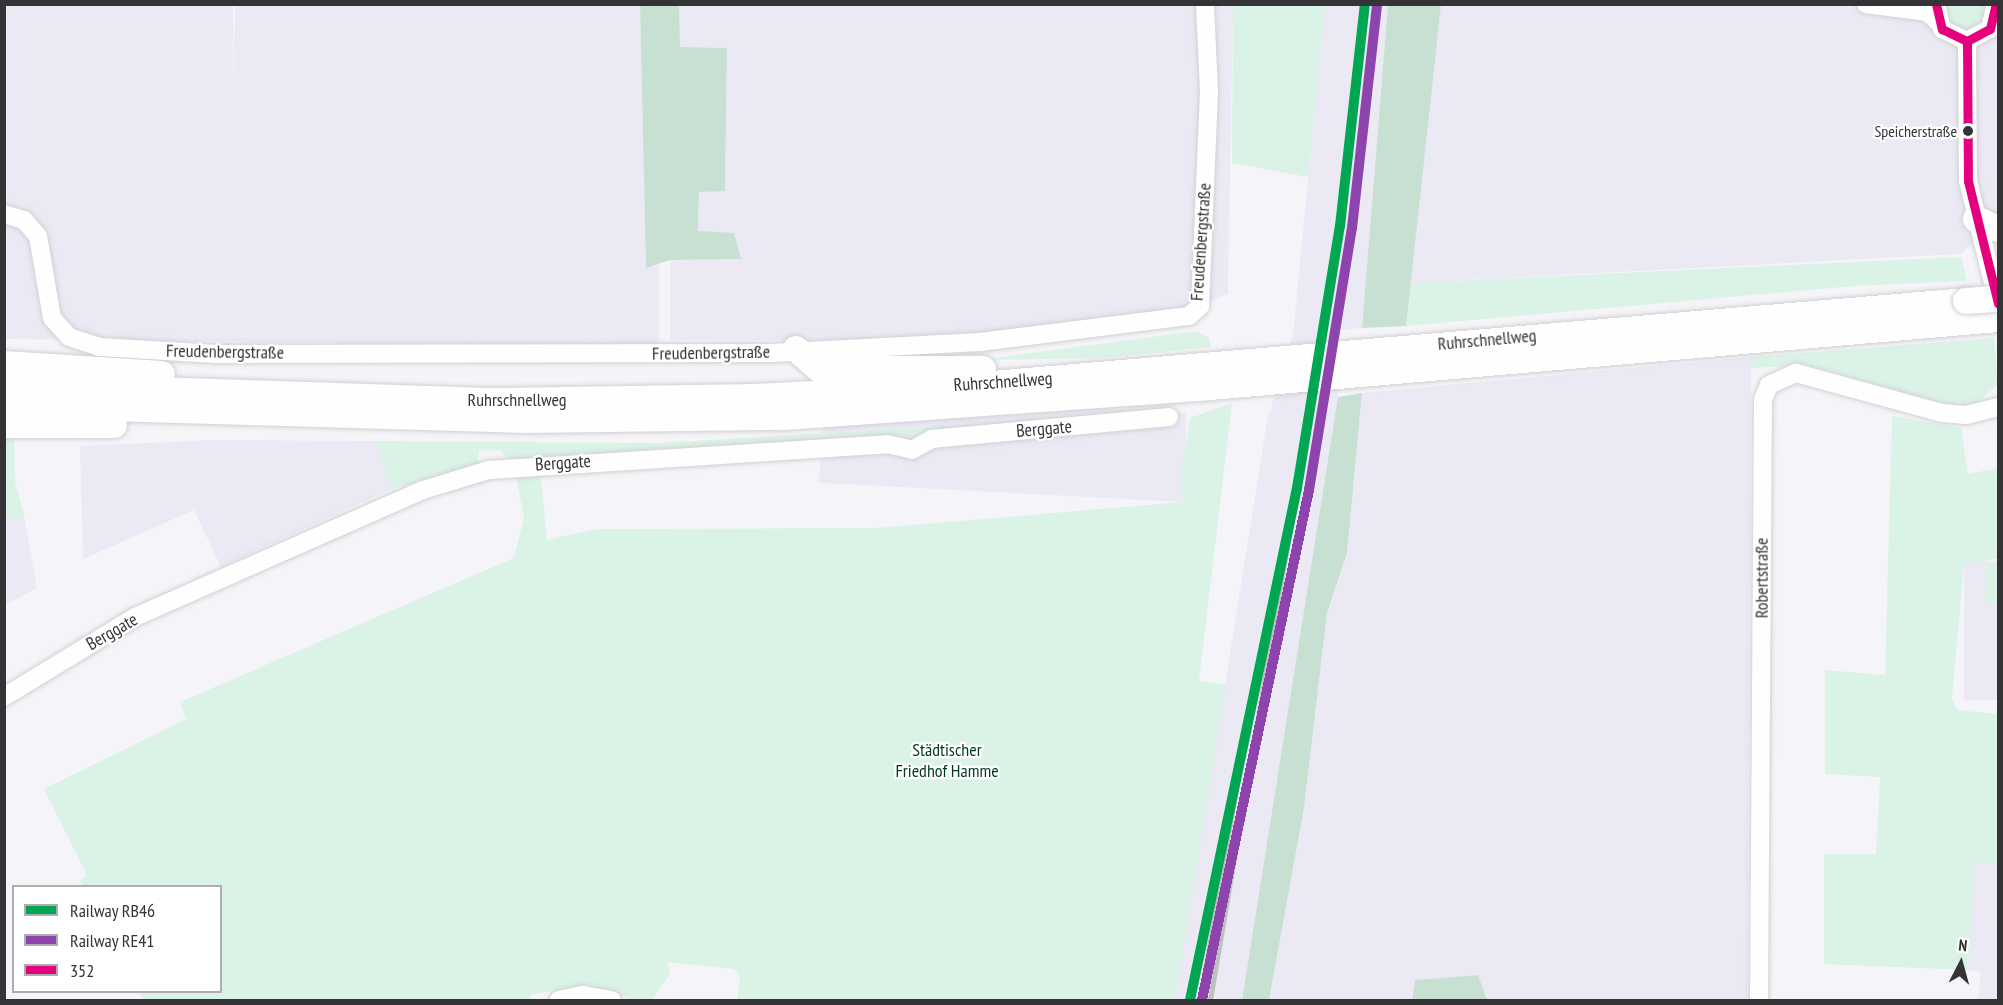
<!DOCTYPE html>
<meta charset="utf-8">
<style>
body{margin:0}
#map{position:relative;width:2003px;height:1005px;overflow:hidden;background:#f5f5f9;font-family:"PT Sans Narrow",sans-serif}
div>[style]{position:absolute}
.built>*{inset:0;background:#ebe9f4;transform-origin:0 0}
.green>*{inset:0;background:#dbf2e6;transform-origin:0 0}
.forest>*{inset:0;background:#c7e0d2}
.roads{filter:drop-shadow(0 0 2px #d1d1d4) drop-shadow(0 0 2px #d1d1d4)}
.minor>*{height:18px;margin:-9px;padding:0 9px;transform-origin:9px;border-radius:9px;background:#fefefe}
.highway>*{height:26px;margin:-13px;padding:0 13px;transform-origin:13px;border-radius:13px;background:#fefefe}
.rail>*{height:4.5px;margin:-2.25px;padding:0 2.25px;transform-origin:2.25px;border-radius:2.25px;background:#bfbfc0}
.bridges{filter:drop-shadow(0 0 2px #d1d1d4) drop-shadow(0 0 2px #d1d1d4)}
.highway-bridge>*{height:26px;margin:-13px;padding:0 13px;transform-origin:13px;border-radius:13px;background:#fefefe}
.bus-1>*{height:9px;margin:-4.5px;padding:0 4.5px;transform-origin:4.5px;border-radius:4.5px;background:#e5007d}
.rail-1>*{height:10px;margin:-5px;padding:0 5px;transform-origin:5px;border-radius:5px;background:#00a651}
.rail-2>*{height:10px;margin:-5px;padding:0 5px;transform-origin:5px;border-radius:5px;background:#8e44ad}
.dots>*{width:16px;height:16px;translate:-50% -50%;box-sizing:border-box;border:3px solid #fff;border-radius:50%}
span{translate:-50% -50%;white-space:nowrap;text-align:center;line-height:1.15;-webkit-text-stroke:4.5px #fff;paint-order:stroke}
.bus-label{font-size:16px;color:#343336}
.right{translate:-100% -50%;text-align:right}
.street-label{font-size:18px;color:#343336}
.park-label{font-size:18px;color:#003a21}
.frame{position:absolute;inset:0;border:6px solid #343336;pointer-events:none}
.legend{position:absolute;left:12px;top:885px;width:210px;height:108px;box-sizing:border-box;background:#fff;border:2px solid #aeadaf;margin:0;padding:8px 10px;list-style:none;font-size:18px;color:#343336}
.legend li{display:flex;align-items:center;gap:12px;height:30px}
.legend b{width:30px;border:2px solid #aeadaf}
.north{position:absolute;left:1931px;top:933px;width:60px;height:60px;-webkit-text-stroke:4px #fff;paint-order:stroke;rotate:6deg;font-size:16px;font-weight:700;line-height:24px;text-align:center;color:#343336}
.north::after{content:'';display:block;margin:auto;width:21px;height:27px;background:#343336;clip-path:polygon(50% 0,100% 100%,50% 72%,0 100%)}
</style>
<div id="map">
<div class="built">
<div style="clip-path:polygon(5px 5px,233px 5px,233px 86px,235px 5px,640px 5px,646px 268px,659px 265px,659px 340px,653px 346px,5px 339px)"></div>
<div style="clip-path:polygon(679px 5px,1233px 5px,1228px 294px,1189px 309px,947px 340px,670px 340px,670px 260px,741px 259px,698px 231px,699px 191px,725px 190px,727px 48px,679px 47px)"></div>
<div style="clip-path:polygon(1325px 5px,1388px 5px,1362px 328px,1334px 331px,1338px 397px,1242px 1000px,1175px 1000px,1267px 421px,1293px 335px)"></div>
<div style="clip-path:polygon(1441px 5px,1998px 5px,1998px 220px,1961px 254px,1409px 283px)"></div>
<div style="clip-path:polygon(1751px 357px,1747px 1000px,1487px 1000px,1478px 975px,1415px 980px,1412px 1000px,1269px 1000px,1304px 808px,1327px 613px,1347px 553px,1362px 393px)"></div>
<div style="left:1187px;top:413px;width:89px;height:364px;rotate:93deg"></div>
<div style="clip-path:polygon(212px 440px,376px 441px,391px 489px,221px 567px,194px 510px,83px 559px,80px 446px)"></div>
<div style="clip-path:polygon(24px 515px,37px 588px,5px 605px,5px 519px)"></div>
<div style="left:1998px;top:561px;width:139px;height:34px;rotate:90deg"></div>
<div style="clip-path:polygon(1975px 862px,1998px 864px,1998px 1000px,1978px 1000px,1981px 972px,1968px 970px)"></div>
</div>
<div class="green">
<div style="clip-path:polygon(1233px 5px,1325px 5px,1308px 177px,1232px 163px)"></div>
<div style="clip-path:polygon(1946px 5px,1985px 5px,1985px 12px,1975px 26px,1963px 28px,1949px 20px)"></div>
<div style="clip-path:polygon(1961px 257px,1967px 281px,1854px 286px,1406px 326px,1409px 283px)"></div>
<div style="clip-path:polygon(1197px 331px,1209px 338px,1211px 347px,1103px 358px,978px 360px)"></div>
<div style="clip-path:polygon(1994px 338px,1998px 384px,1977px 403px,1965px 405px,1940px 403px,1807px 365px,1751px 368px,1751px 357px)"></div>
<div style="clip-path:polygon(1232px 403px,1199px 681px,1226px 685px,1175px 1000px,737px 1000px,740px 976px,734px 969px,667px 962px,670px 974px,652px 1000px,632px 1000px,589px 984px,530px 995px,531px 1000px,144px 1000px,139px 992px,220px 992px,220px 886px,83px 886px,80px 881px,87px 875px,44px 789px,186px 719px,180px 702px,514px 558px,524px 517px,515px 473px,540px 470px,547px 540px,597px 529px,877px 528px,1183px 502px,1181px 475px,1190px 418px)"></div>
<div style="clip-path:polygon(1892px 416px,1961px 428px,1968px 474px,1998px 468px,1998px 558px,1964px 566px,1952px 698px,1957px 710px,1998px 714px,1998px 864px,1975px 862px,1968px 970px,1824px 964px,1824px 854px,1876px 854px,1880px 777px,1825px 774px,1825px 670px,1885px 675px)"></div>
<div style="clip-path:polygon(1055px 419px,976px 431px,508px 460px,501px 451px,479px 450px,478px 461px,491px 462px,391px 489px,376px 441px,660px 443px)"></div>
<div style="clip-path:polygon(5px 433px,14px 433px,15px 481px,24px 515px,5px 519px)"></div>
<div style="left:1985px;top:564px;width:13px;height:40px"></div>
</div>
<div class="forest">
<div style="clip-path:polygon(640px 5px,679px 5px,680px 47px,727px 48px,725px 191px,699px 192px,698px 231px,734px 233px,741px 259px,670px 260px,646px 268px)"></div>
<div style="clip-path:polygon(1388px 5px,1441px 5px,1406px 326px,1362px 328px)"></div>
<div style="clip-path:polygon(1362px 393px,1347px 553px,1327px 613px,1304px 808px,1269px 1000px,1242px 1000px,1338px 397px)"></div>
<div style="clip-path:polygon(1478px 975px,1487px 1000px,1412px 1000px,1415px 980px)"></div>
</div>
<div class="roads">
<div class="minor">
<div style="left:1866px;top:4px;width:62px;rotate:7.5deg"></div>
<div style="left:1927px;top:12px;width:13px;rotate:42deg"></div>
<div style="left:1936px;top:4px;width:26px;rotate:77deg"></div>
<div style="left:1942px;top:29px;width:28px;rotate:26deg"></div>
<div style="left:1967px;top:41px;width:26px;rotate:-28deg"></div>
<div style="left:1990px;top:29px;width:26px;rotate:-77deg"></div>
<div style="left:1967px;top:41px;width:140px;rotate:89.6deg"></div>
<div style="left:1968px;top:181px;width:126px;rotate:76.2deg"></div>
<div style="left:4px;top:214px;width:21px;rotate:17deg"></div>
<div style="left:24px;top:220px;width:21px;rotate:49deg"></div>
<div style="left:38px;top:236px;width:83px;rotate:80.3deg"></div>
<div style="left:52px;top:318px;width:25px;rotate:48deg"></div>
<div style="left:69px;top:337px;width:32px;rotate:18deg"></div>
<div style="left:99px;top:347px;width:117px;rotate:3.4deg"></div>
<div style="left:216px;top:354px;width:555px;rotate:-0.1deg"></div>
<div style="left:771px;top:353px;width:209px;rotate:-3deg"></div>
<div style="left:980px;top:342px;width:211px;rotate:-7.1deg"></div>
<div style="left:1189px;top:316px;width:15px;rotate:-42deg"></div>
<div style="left:1200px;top:306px;width:214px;rotate:-87.6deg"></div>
<div style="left:1209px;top:92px;width:88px;rotate:-92.6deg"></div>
<div style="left:4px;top:697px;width:153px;rotate:-31.4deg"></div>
<div style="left:135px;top:617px;width:315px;rotate:-23.8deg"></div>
<div style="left:423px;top:490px;width:69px;rotate:-16.9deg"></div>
<div style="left:489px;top:470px;width:399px;rotate:-3.7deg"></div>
<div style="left:887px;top:444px;width:26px;rotate:13deg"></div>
<div style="left:912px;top:450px;width:23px;rotate:-29deg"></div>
<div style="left:932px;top:439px;width:238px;rotate:-5.3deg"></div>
<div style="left:559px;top:1000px;width:25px;rotate:-12deg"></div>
<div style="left:583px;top:995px;width:29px;rotate:10deg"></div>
<div style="left:1759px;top:1000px;width:600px;rotate:-89.62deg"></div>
<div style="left:1763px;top:400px;width:16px;rotate:-68deg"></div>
<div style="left:1769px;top:385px;width:30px;rotate:-24deg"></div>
<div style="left:1796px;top:373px;width:151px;rotate:15.3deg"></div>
<div style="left:1942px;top:413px;width:24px;rotate:5deg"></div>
<div style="left:1966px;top:415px;width:33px;rotate:-14deg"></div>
</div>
<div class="highway">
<div style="left:1976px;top:219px;width:24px;rotate:24deg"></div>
<div style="left:796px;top:349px;width:30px;rotate:41deg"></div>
<div style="left:819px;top:369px;width:164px"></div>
<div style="left:4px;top:364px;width:158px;rotate:3.6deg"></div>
<div style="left:4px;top:385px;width:492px;rotate:1.9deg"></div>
<div style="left:496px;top:401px;width:259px;rotate:-0.9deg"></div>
<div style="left:755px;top:397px;width:226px;rotate:-3deg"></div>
<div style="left:981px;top:385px;width:989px;rotate:-4.87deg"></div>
<div style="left:4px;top:405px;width:521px;rotate:1.65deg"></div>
<div style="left:525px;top:420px;width:258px;rotate:-0.7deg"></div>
<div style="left:783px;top:417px;width:428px;rotate:-4deg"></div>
<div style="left:1210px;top:387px;width:791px;rotate:-4.93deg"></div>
<div style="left:4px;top:425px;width:110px"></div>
</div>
</div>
<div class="rail">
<div style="left:1200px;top:1000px;width:244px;rotate:-80.3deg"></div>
<div style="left:1210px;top:1000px;width:519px;rotate:-80.36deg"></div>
</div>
<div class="bridges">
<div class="highway-bridge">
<div style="left:1966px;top:301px;width:32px;rotate:-4deg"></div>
</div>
</div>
<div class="bus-1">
<div style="left:1936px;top:4px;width:26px;rotate:77deg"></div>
<div style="left:1942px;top:29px;width:28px;rotate:26deg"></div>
<div style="left:1967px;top:41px;width:26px;rotate:-28deg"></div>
<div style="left:1990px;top:29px;width:26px;rotate:-77deg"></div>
<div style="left:1967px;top:41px;width:140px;rotate:89.6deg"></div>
<div style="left:1968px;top:181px;width:126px;rotate:76.2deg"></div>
</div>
<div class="rail-1">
<div style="left:1190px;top:1000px;width:523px;rotate:-78.2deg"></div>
<div style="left:1297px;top:488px;width:266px;rotate:-80.7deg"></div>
<div style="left:1340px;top:226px;width:223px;rotate:-83.6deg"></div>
</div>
<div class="rail-2">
<div style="left:1202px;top:1000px;width:521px;rotate:-78.15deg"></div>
<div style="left:1309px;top:490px;width:266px;rotate:-80.7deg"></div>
<div style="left:1352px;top:228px;width:224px;rotate:-83.6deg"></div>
</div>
<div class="dots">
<div style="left:1968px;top:131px;background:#343336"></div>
</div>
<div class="bus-label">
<span class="right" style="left:1957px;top:131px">Speicherstraße</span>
</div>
<div class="street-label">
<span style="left:1201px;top:242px;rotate:-86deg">Freudenbergstraße</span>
<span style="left:1487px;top:340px;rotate:-5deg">Ruhrschnellweg</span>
<span style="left:225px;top:352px;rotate:1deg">Freudenbergstraße</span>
<span style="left:711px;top:353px;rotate:-1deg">Freudenbergstraße</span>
<span style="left:1003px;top:382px;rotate:-4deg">Ruhrschnellweg</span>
<span style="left:517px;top:400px">Ruhrschnellweg</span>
<span style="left:1044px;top:429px;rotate:-5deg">Berggate</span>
<span style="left:563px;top:463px;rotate:-4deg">Berggate</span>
<span style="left:1762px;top:578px;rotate:-90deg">Robertstraße</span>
<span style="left:112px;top:632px;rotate:-30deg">Berggate</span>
</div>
<div class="park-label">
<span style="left:947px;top:761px">Städtischer<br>Friedhof Hamme</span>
</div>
<div class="frame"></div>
<ul class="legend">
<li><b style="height:8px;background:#00a651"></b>Railway RB46</li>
<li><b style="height:8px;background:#8e44ad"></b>Railway RE41</li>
<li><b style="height:8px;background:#e5007d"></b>352</li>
</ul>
<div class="north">N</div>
</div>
